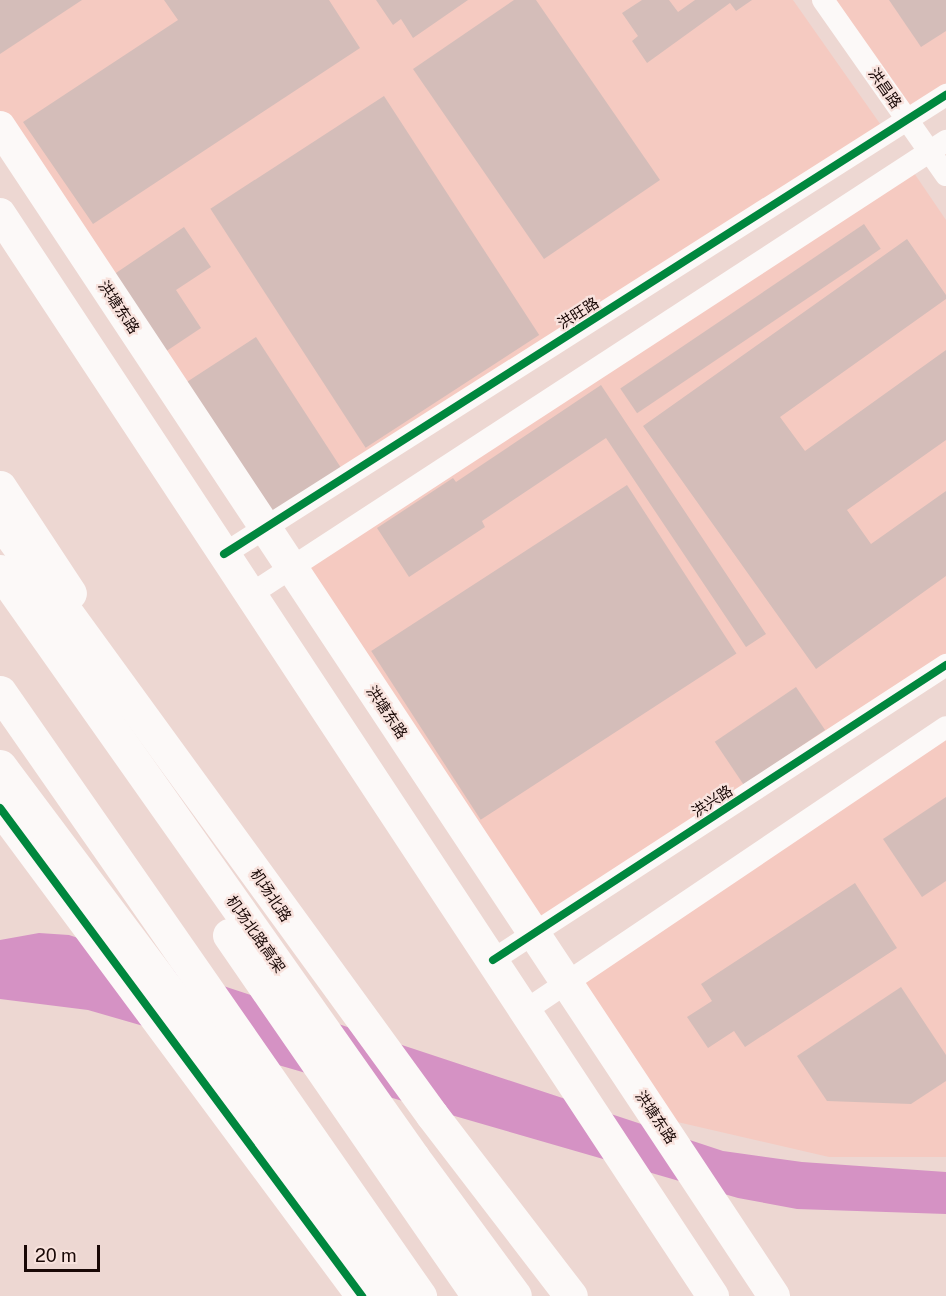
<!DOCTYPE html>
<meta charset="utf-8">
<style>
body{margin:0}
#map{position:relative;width:946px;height:1296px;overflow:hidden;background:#edd7d2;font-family:"Public Sans","Noto Sans SC",sans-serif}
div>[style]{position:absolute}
.built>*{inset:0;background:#f5cac1}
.water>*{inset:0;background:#d592c4}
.building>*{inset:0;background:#d4bdb9;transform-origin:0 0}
.street>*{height:22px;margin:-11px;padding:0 11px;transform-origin:11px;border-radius:11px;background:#fcf9f8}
.secondary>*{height:32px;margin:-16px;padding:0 16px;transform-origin:16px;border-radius:16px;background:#fcf9f8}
.primary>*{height:33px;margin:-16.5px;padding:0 16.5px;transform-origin:16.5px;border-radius:16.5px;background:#fcf9f8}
.highway>*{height:33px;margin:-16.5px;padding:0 16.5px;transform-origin:16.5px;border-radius:16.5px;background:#fcf9f8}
.cycleway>*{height:8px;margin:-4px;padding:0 4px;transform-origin:4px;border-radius:4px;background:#00873e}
span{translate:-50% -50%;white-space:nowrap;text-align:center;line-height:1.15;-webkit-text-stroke:4.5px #f8e2dd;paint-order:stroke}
.street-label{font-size:15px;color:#190806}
.scale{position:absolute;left:24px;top:1245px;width:76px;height:27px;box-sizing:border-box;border:3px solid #190806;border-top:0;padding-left:8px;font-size:18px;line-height:21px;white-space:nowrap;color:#190806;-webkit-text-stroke:4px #f8e2dd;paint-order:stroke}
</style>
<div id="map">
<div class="built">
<div style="clip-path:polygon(0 0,793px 0,883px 128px,266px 521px,0 115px)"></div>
<div style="clip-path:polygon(836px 0,946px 0,946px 83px,909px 106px)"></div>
<div style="clip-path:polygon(912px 170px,946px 220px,946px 657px,537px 924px,302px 570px)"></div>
<div style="clip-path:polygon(946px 739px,946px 1157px,829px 1157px,673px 1121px,578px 986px)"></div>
</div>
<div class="water">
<div style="clip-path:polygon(39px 933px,69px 935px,723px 1151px,802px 1162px,946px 1172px,946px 1214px,797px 1209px,738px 1198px,88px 1010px,0 999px,0 940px)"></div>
</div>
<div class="building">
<div style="clip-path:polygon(0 0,82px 0,0 54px)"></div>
<div style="clip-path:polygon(164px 0,329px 0,360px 48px,93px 224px,23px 122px,178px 20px)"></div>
<div style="clip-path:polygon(376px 0,468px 0,413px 38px,401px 19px,393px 25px)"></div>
<div style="clip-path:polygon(514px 0,536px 0,660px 180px,544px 259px,413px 69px)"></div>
<div style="clip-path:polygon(642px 0,669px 0,678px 12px,695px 0,752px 0,736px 11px,730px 3px,647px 63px,632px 41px,638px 36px,622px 13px)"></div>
<div style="clip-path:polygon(889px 0,946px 0,946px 31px,921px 47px)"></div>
<div style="left:384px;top:96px;width:285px;height:207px;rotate:57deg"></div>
<div style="left:864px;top:224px;width:30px;height:294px;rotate:56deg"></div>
<div style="clip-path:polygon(184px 227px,211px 267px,176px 290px,201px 328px,162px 354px,110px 277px)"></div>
<div style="clip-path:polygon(907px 239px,946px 295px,946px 299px,780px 417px,805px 451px,946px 350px,946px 440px,847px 510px,871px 544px,946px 491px,946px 576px,816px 669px,643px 426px)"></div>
<div style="left:256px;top:337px;width:156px;height:88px;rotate:57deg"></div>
<div style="clip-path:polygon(601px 385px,766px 634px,746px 647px,606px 438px,482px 521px,485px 527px,409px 577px,377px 528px,453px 478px,456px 482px)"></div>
<div style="left:627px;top:485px;width:201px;height:305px;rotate:57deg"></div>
<div style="left:796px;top:687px;width:52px;height:98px;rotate:56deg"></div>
<div style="clip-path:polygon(946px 797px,946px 881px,922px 897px,883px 839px)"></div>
<div style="clip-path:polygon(855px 883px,897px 948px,745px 1047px,734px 1031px,708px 1048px,687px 1017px,712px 1001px,701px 984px)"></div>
<div style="clip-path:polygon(901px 987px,946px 1055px,946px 1081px,911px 1104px,827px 1101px,797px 1056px)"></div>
</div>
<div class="street">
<div style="left:823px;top:0;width:214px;rotate:54.9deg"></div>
<div style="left:224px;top:554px;width:856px;rotate:-32.45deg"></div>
<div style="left:251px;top:594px;width:830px;rotate:-33.1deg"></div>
<div style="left:493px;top:960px;width:541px;rotate:-33.07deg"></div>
<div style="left:526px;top:1010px;width:506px;rotate:-33.97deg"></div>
</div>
<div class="secondary">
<div style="left:0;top:127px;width:1402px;rotate:56.49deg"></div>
<div style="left:0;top:214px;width:1296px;rotate:56.62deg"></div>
<div style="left:0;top:808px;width:608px;rotate:53.43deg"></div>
</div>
<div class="primary">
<div style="left:0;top:487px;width:127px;rotate:56.6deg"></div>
<div style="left:0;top:692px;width:736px;rotate:55.19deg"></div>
</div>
<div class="highway">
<div style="left:0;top:521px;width:734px;rotate:53.97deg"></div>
<div style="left:432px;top:1115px;width:228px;rotate:52.5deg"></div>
<div style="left:0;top:571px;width:717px;rotate:54.82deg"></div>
<div style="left:413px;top:1157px;width:172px;rotate:53.7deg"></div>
<div style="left:0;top:766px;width:662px;rotate:53.16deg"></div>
<div style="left:229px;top:935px;width:439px;rotate:55.4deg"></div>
</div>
<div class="cycleway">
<div style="left:224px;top:554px;width:856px;rotate:-32.45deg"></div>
<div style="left:0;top:808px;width:608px;rotate:53.43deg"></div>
<div style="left:493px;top:960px;width:541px;rotate:-33.07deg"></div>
</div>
<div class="street-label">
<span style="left:885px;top:88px;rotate:55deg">洪昌路</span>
<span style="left:119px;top:307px;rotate:56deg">洪塘东路</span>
<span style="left:578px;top:313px;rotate:-32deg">洪旺路</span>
<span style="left:387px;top:712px;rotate:56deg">洪塘东路</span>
<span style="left:712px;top:801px;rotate:-33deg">洪兴路</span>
<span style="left:271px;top:895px;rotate:56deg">机场北路</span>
<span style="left:256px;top:934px;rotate:55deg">机场北路高架</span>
<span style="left:656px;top:1117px;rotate:56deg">洪塘东路</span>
</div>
<div class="scale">20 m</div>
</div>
